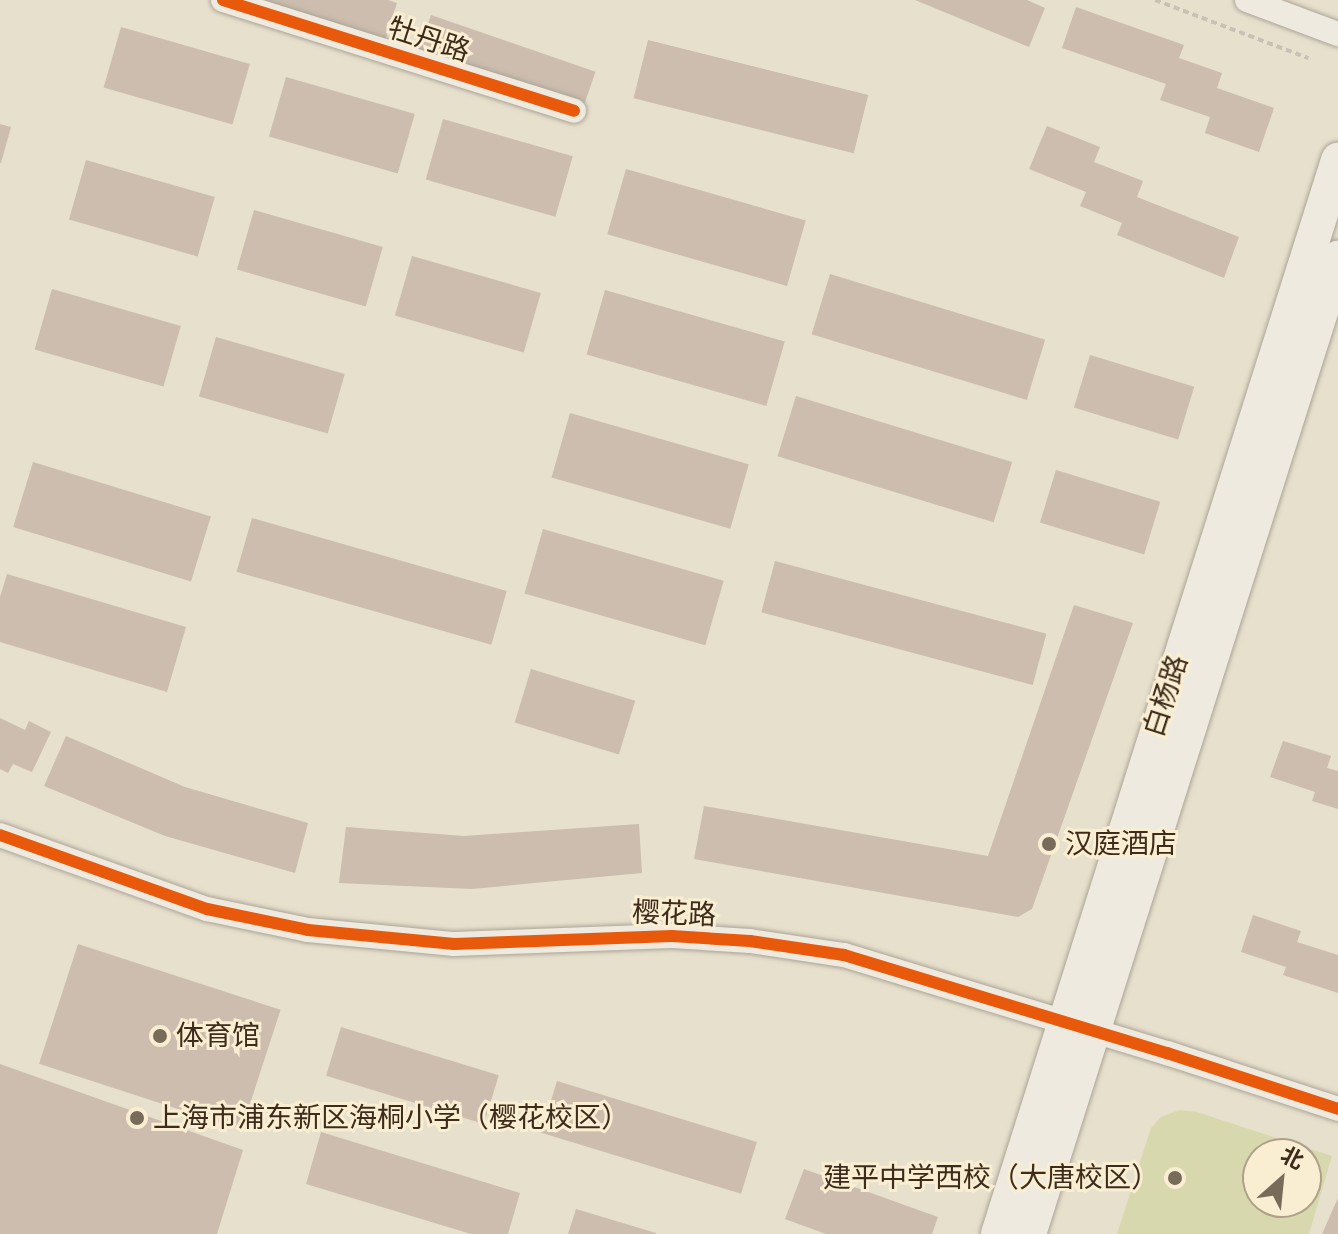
<!DOCTYPE html>
<meta charset="utf-8">
<style>
body{margin:0}
#map{position:relative;width:1338px;height:1234px;overflow:hidden;background:#e7e0cd;font-family:"Zilla Slab","Noto Sans SC",serif}
div>[style]{position:absolute}
.green>*{inset:0;background:#d8d8ae}
.building>*{inset:0;background:#ccbdae;transform-origin:0 0}
.path>*{height:4px;margin-top:-2px;transform-origin:0;background:repeating-linear-gradient(90deg,#c7c1b6 0 6px,transparent 0 10px)}
.roads{filter:drop-shadow(0 0 2px #aca496) drop-shadow(0 0 2px #aca496)}
.street>*{height:24px;margin:-12px;padding:0 12px;transform-origin:12px;border-radius:12px;background:#efeadf}
.secondary>*{height:34px;margin:-17px;padding:0 17px;transform-origin:17px;border-radius:17px;background:#efeadf}
.cycleway>*{height:12px;margin:-6px;padding:0 6px;transform-origin:6px;border-radius:6px;background:#e8590c}
.dots>*{width:22px;height:22px;translate:-50% -50%;box-sizing:border-box;border:4px solid #f9eed2;border-radius:50%}
span{translate:-50% -50%;white-space:nowrap;text-align:center;line-height:1.15;-webkit-text-stroke:6px #f9eed2;paint-order:stroke}
.street-label{font-size:28px;color:#3d2c1c}
.poi-label{font-size:28px;color:#3d2c1c}
.left{translate:0 -50%;text-align:left}
.right{translate:-100% -50%;text-align:right}
.north{position:absolute;left:1242px;top:1138px;width:80px;height:80px;box-sizing:border-box;background:#f9eed2;border:2px solid #aea089;border-radius:50%;rotate:27deg;font-size:22px;font-weight:700;line-height:32px;text-align:center;color:#3d2c1c}
.north::after{content:'';display:block;margin:auto;width:28px;height:36px;background:#786b5a;clip-path:polygon(50% 0,100% 100%,50% 72%,0 100%)}
</style>
<div id="map">
<div class="green">
<div style="clip-path:polygon(evenodd,1179px 1110px,1197px 1112px,1332px 1156px,1309px 1234px,1117px 1234px,1151px 1128px,1161px 1117px,1179px 1110px,1258px 1154px,1306px 1154px,1306px 1202px,1258px 1202px,1258px 1154px)"></div>
</div>
<div class="building">
<div style="clip-path:polygon(255px 0,388px 0,397px 3px,385px 41px)"></div>
<div style="clip-path:polygon(915px 0,1027px 0,1045px 8px,1029px 47px)"></div>
<div style="clip-path:polygon(1076px 7px,1184px 45px,1179px 58px,1222px 73px,1217px 88px,1274px 108px,1259px 152px,1205px 133px,1210px 117px,1160px 100px,1166px 84px,1062px 48px)"></div>
<div style="left:431px;top:15px;width:174px;height:39px;rotate:19deg"></div>
<div style="left:121px;top:27px;width:134px;height:63px;rotate:16deg"></div>
<div style="left:648px;top:40px;width:227px;height:60px;rotate:14deg"></div>
<div style="left:286px;top:77px;width:134px;height:62px;rotate:16deg"></div>
<div style="left:443px;top:119px;width:135px;height:63px;rotate:16deg"></div>
<div style="clip-path:polygon(0 124px,11px 127px,1px 163px,0 163px)"></div>
<div style="clip-path:polygon(1047px 126px,1100px 147px,1094px 162px,1143px 181px,1137px 197px,1239px 237px,1224px 278px,1117px 235px,1122px 223px,1080px 206px,1086px 192px,1029px 169px)"></div>
<div style="left:86px;top:160px;width:134px;height:62px;rotate:16deg"></div>
<div style="left:626px;top:169px;width:187px;height:68px;rotate:16deg"></div>
<div style="left:254px;top:210px;width:134px;height:62px;rotate:16deg"></div>
<div style="left:412px;top:256px;width:134px;height:62px;rotate:16deg"></div>
<div style="left:830px;top:274px;width:225px;height:63px;rotate:17deg"></div>
<div style="left:52px;top:289px;width:134px;height:63px;rotate:16deg"></div>
<div style="left:605px;top:290px;width:187px;height:67px;rotate:16deg"></div>
<div style="left:216px;top:337px;width:134px;height:62px;rotate:16deg"></div>
<div style="left:1090px;top:355px;width:109px;height:55px;rotate:17deg"></div>
<div style="left:796px;top:396px;width:226px;height:63px;rotate:17deg"></div>
<div style="left:570px;top:413px;width:186px;height:67px;rotate:16deg"></div>
<div style="left:33px;top:462px;width:186px;height:68px;rotate:17deg"></div>
<div style="left:1056px;top:470px;width:109px;height:55px;rotate:17deg"></div>
<div style="left:252px;top:518px;width:265px;height:56px;rotate:16deg"></div>
<div style="left:543px;top:529px;width:188px;height:67px;rotate:16deg"></div>
<div style="left:775px;top:561px;width:281px;height:53px;rotate:15deg"></div>
<div style="clip-path:polygon(7px 574px,186px 627px,167px 692px,0 642px,0 597px)"></div>
<div style="clip-path:polygon(1074px 605px,1133px 623px,1032px 909px,1018px 917px,694px 859px,704px 806px,988px 856px)"></div>
<div style="left:531px;top:669px;width:109px;height:56px;rotate:17deg"></div>
<div style="clip-path:polygon(0 718px,25px 730px,29px 721px,51px 732px,32px 772px,13px 764px,8px 773px,0 769px)"></div>
<div style="clip-path:polygon(66px 736px,185px 787px,308px 823px,295px 873px,165px 836px,44px 786px)"></div>
<div style="clip-path:polygon(1283px 741px,1331px 756px,1327px 768px,1338px 771px,1338px 809px,1312px 801px,1315px 792px,1270px 777px)"></div>
<div style="clip-path:polygon(639px 824px,642px 873px,472px 889px,339px 883px,346px 827px,464px 836px)"></div>
<div style="clip-path:polygon(1253px 915px,1301px 931px,1297px 942px,1338px 955px,1338px 993px,1283px 975px,1286px 967px,1241px 952px)"></div>
<div style="left:78px;top:944px;width:213px;height:126px;rotate:18deg"></div>
<div style="left:341px;top:1027px;width:165px;height:51px;rotate:17deg"></div>
<div style="clip-path:polygon(0 1064px,243px 1150px,217px 1234px,0 1234px)"></div>
<div style="left:557px;top:1081px;width:209px;height:54px;rotate:17deg"></div>
<div style="clip-path:polygon(321px 1132px,520px 1193px,508px 1234px,471px 1234px,306px 1184px)"></div>
<div style="clip-path:polygon(804px 1169px,938px 1217px,932px 1234px,826px 1234px,785px 1219px)"></div>
<div style="clip-path:polygon(1338px 1198px,1338px 1234px,1322px 1234px)"></div>
<div style="clip-path:polygon(576px 1209px,656px 1233px,656px 1234px,568px 1234px)"></div>
</div>
<div class="path">
<div style="left:1155px;top:0;width:164px;rotate:20.8deg"></div>
</div>
<div class="roads">
<div class="street">
<div style="left:223px;top:0;width:368px;rotate:17.5deg"></div>
<div style="left:1247px;top:0;width:97px;rotate:20.5deg"></div>
<div style="left:0;top:835px;width:220px;rotate:19.7deg"></div>
<div style="left:207px;top:909px;width:103px;rotate:11.7deg"></div>
<div style="left:308px;top:930px;width:147px;rotate:5.5deg"></div>
<div style="left:454px;top:944px;width:218px;rotate:-2.1deg"></div>
<div style="left:672px;top:936px;width:78px;rotate:3.7deg"></div>
<div style="left:750px;top:941px;width:95px;rotate:8.5deg"></div>
<div style="left:844px;top:955px;width:338px;rotate:16.9deg"></div>
<div style="left:1167px;top:1053px;width:180px;rotate:18.1deg"></div>
</div>
<div class="secondary">
<div style="left:998px;top:1234px;width:1127px;rotate:-72.43deg"></div>
<div style="left:1029px;top:1234px;width:1024px;rotate:-72.43deg"></div>
</div>
</div>
<div class="cycleway">
<div style="left:223px;top:0;width:368px;rotate:17.5deg"></div>
<div style="left:0;top:835px;width:220px;rotate:19.7deg"></div>
<div style="left:207px;top:909px;width:103px;rotate:11.7deg"></div>
<div style="left:308px;top:930px;width:147px;rotate:5.5deg"></div>
<div style="left:454px;top:944px;width:218px;rotate:-2.1deg"></div>
<div style="left:672px;top:936px;width:78px;rotate:3.7deg"></div>
<div style="left:750px;top:941px;width:95px;rotate:8.5deg"></div>
<div style="left:844px;top:955px;width:338px;rotate:16.9deg"></div>
<div style="left:1167px;top:1053px;width:180px;rotate:18.1deg"></div>
</div>
<div class="dots">
<div style="left:1049px;top:844px;background:#786b5a"></div>
<div style="left:160px;top:1036px;background:#786b5a"></div>
<div style="left:137px;top:1118px;background:#786b5a"></div>
<div style="left:1175px;top:1178px;background:#786b5a"></div>
</div>
<div class="street-label">
<span style="left:429px;top:40px;rotate:18deg">牡丹路</span>
<span style="left:1166px;top:696px;rotate:-72deg">白杨路</span>
<span style="left:674px;top:914px;rotate:2deg">樱花路</span>
</div>
<div class="poi-label">
<span class="left" style="left:1065px;top:844px">汉庭酒店</span>
<span class="left" style="left:176px;top:1036px">体育馆</span>
<span class="left" style="left:153px;top:1118px">上海市浦东新区海桐小学（樱花校区）</span>
<span class="right" style="left:1159px;top:1178px">建平中学西校（大唐校区）</span>
</div>
<div class="north">北</div>
</div>
